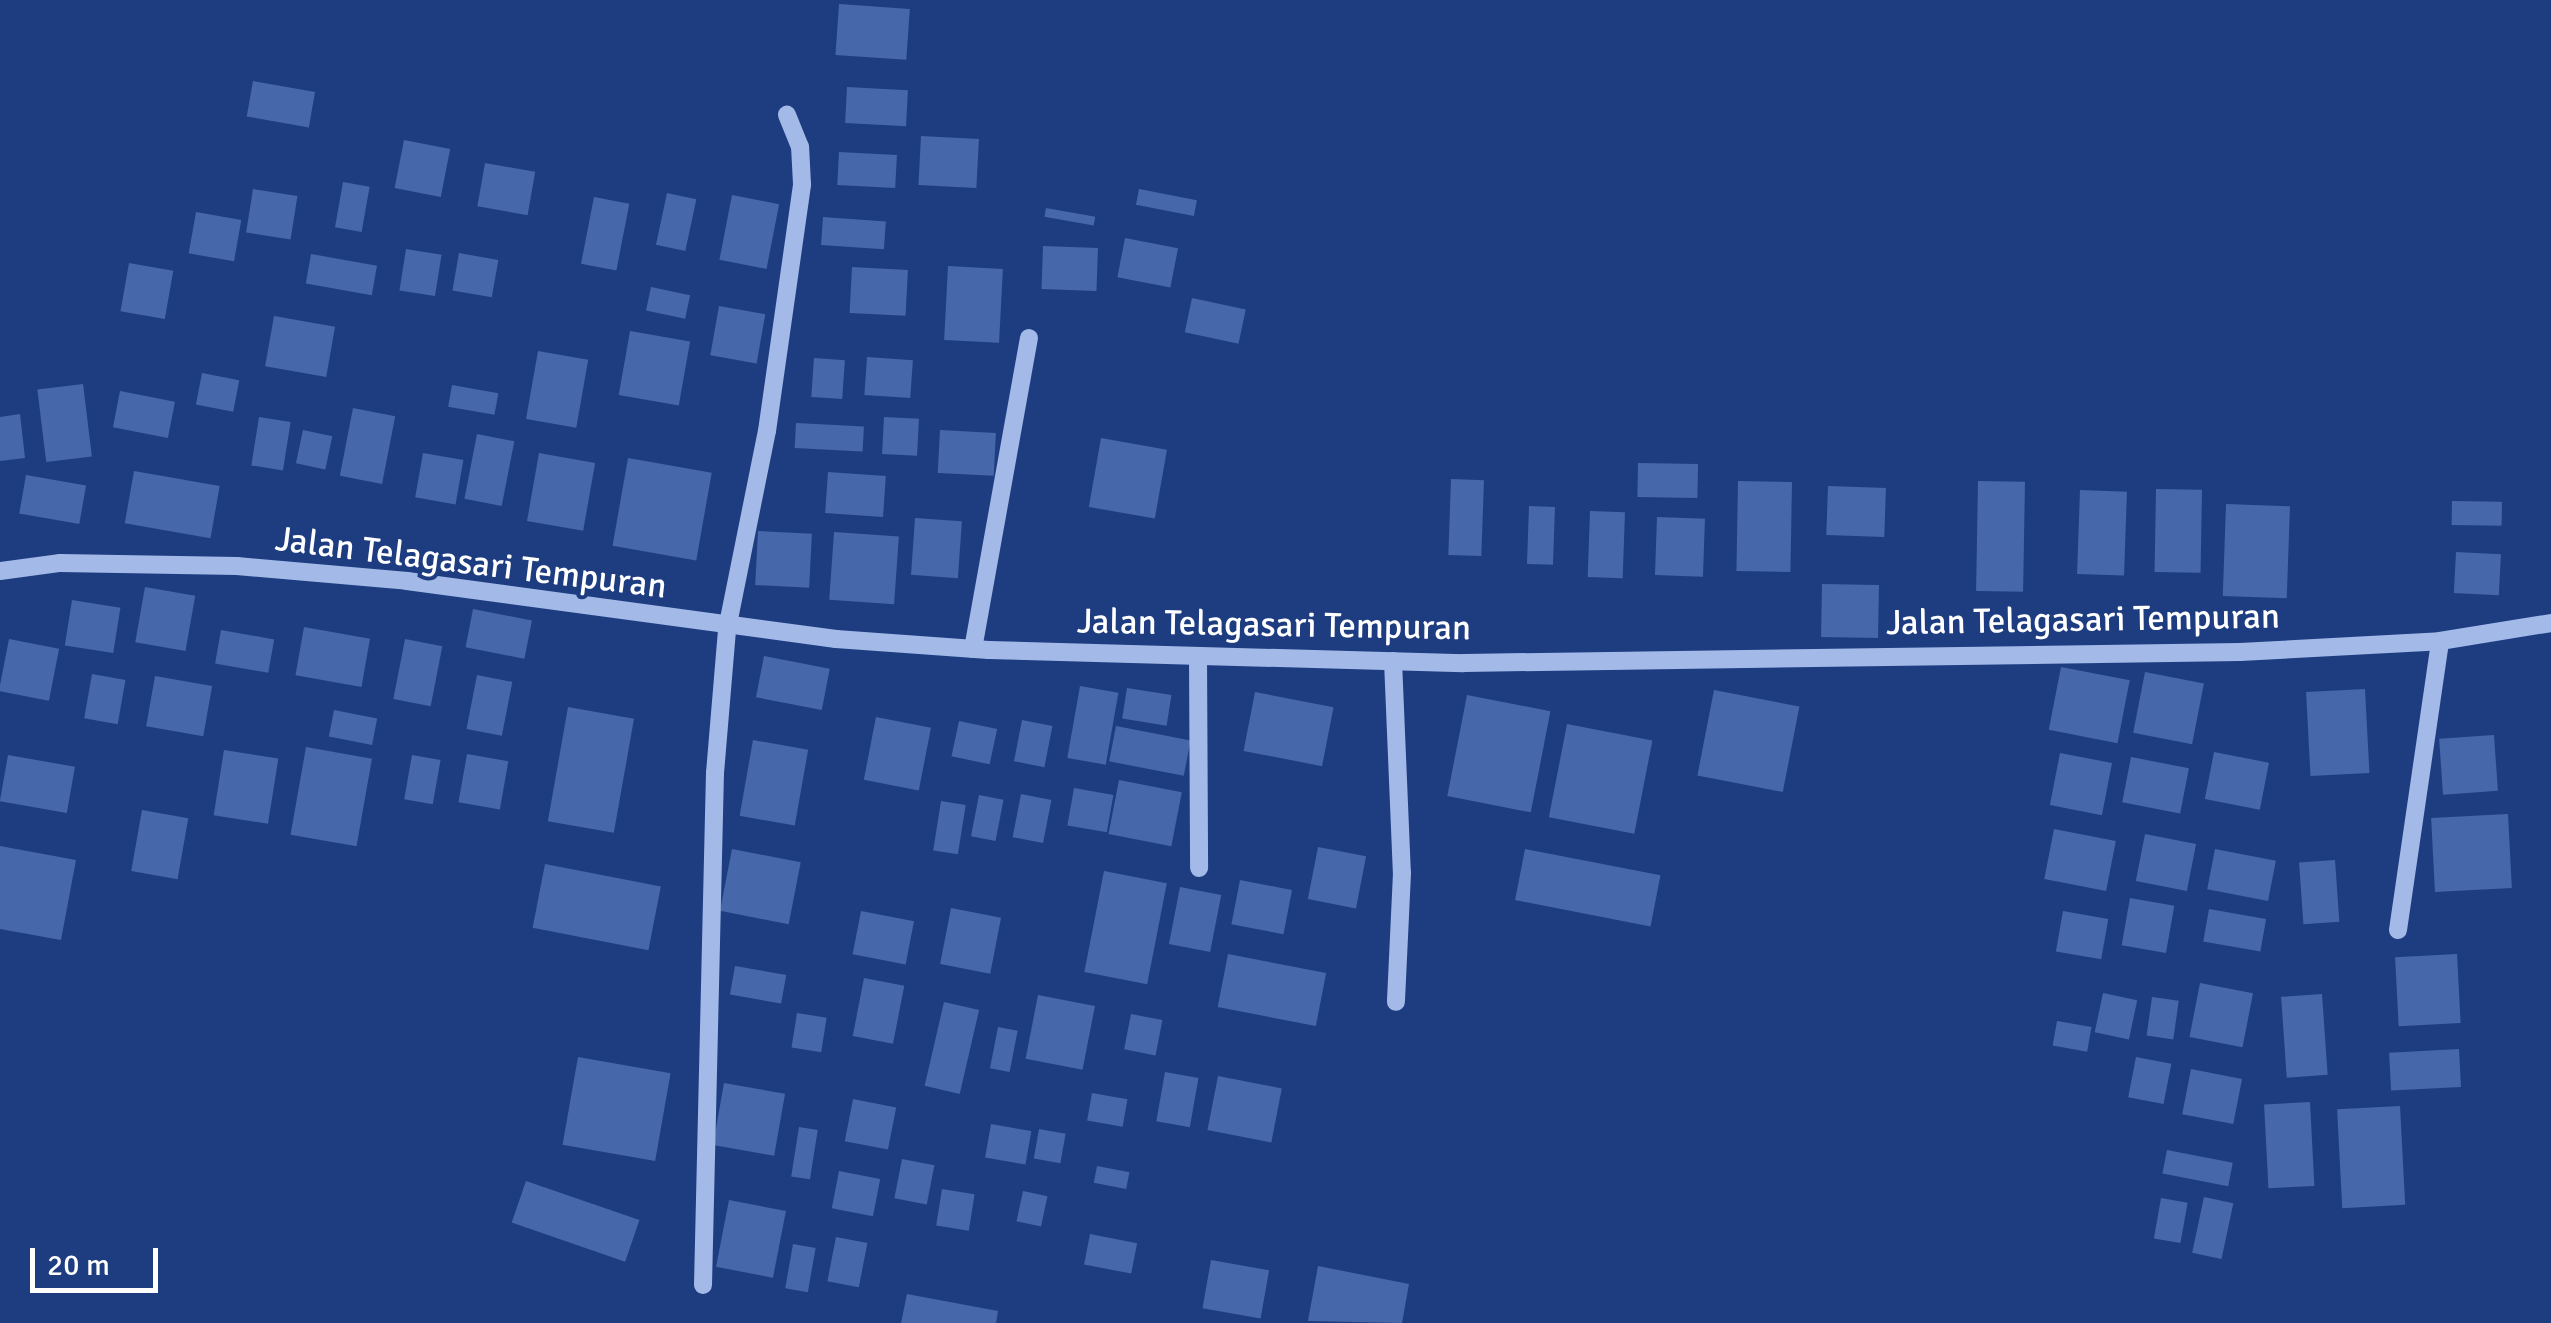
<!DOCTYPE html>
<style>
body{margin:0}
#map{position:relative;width:2551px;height:1323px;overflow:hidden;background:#1e3d81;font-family:Signika,sans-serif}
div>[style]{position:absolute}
.building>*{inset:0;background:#4667aa;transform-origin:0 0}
.minor>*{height:18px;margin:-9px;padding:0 9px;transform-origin:9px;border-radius:9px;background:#a3bae9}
span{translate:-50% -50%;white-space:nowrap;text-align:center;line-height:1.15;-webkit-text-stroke:8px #1e3d81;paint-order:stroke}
.street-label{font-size:35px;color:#fff}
.scale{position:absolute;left:30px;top:1248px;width:128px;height:45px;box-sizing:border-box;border:5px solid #fff;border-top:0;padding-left:12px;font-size:30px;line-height:35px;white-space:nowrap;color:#fff;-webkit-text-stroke:8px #1e3d81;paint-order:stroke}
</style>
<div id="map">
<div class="building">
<div style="left:839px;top:4px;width:71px;height:51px;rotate:4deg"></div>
<div style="left:253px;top:81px;width:63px;height:36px;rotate:10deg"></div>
<div style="left:847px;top:87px;width:61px;height:36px;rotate:3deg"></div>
<div style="left:921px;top:136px;width:58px;height:49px;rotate:3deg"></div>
<div style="left:404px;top:140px;width:47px;height:49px;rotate:11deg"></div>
<div style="left:839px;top:152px;width:58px;height:33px;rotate:3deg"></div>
<div style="left:485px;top:163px;width:51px;height:44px;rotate:10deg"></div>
<div style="left:343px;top:182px;width:27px;height:46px;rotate:10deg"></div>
<div style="left:253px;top:189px;width:45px;height:44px;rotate:9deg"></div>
<div style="left:1139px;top:189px;width:59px;height:16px;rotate:11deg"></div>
<div style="left:667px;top:193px;width:30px;height:53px;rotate:12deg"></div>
<div style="left:732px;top:195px;width:48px;height:66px;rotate:11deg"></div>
<div style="left:594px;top:197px;width:36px;height:68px;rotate:11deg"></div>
<div style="left:1046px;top:208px;width:50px;height:9px;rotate:10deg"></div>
<div style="left:196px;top:212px;width:46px;height:42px;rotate:10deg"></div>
<div style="left:823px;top:217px;width:63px;height:28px;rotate:4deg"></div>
<div style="left:1125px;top:238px;width:54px;height:40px;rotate:11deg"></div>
<div style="left:1043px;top:246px;width:55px;height:43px;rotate:2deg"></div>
<div style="left:406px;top:249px;width:36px;height:42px;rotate:9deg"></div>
<div style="left:459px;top:253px;width:40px;height:38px;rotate:10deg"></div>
<div style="left:311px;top:254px;width:67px;height:30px;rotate:10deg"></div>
<div style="left:129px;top:263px;width:45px;height:49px;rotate:10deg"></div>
<div style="left:948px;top:266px;width:55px;height:74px;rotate:3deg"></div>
<div style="left:852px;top:267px;width:56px;height:46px;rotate:3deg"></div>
<div style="left:651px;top:287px;width:40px;height:24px;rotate:12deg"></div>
<div style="left:1192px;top:298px;width:55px;height:35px;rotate:12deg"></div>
<div style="left:719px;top:306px;width:47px;height:50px;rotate:10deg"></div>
<div style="left:274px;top:316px;width:62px;height:51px;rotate:10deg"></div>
<div style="left:630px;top:331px;width:61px;height:65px;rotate:10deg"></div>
<div style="left:538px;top:351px;width:51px;height:69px;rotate:10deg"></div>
<div style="left:867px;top:357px;width:46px;height:38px;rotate:4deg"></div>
<div style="left:814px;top:358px;width:31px;height:39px;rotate:4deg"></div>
<div style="left:202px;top:373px;width:38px;height:32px;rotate:11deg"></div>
<div style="left:83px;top:384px;width:73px;height:46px;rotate:83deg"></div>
<div style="left:452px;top:385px;width:47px;height:22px;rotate:10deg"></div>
<div style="left:120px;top:391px;width:56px;height:37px;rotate:11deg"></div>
<div style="left:353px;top:408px;width:43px;height:69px;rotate:11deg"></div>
<div style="clip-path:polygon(20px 414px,25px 458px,0 461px,0 417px)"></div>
<div style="left:259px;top:417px;width:32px;height:49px;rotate:9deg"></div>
<div style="left:884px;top:417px;width:35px;height:37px;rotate:3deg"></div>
<div style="left:796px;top:423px;width:68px;height:25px;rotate:3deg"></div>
<div style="left:303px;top:430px;width:30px;height:34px;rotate:12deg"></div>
<div style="left:940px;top:430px;width:56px;height:43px;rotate:3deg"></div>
<div style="left:477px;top:434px;width:38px;height:66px;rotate:11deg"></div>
<div style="left:1101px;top:438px;width:67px;height:70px;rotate:10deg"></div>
<div style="left:423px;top:453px;width:41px;height:45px;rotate:10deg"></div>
<div style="left:539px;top:453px;width:57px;height:69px;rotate:10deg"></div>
<div style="left:628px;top:458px;width:85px;height:89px;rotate:10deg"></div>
<div style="left:1638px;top:463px;width:60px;height:34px;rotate:1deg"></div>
<div style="left:134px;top:471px;width:87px;height:53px;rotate:10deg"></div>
<div style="left:828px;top:472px;width:58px;height:41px;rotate:4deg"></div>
<div style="left:26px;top:475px;width:61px;height:39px;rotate:10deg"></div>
<div style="left:1451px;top:479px;width:33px;height:76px;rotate:2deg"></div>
<div style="left:1738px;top:481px;width:54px;height:90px;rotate:1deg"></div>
<div style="left:1978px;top:481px;width:47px;height:110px;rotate:1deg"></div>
<div style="left:1828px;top:486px;width:58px;height:49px;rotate:2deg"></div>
<div style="left:2156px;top:489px;width:46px;height:83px;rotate:1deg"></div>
<div style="left:2080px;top:490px;width:47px;height:84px;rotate:2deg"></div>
<div style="left:2452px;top:501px;width:50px;height:24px;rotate:1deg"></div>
<div style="left:2226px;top:504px;width:64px;height:92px;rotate:2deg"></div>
<div style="left:1529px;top:506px;width:26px;height:58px;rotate:2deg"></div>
<div style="left:1590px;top:511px;width:35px;height:66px;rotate:2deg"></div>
<div style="left:1657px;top:517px;width:48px;height:58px;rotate:2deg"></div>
<div style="left:915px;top:518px;width:47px;height:57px;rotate:4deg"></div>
<div style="left:758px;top:531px;width:54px;height:54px;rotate:3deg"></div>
<div style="left:834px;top:532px;width:65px;height:68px;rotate:4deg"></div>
<div style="left:2456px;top:552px;width:45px;height:41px;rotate:3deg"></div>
<div style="left:1822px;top:584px;width:57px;height:53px;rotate:1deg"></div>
<div style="left:145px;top:587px;width:51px;height:56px;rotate:10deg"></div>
<div style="left:72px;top:600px;width:49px;height:46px;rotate:9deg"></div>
<div style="left:473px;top:609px;width:60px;height:39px;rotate:11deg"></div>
<div style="left:304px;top:627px;width:67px;height:49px;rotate:10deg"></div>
<div style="left:221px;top:630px;width:54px;height:34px;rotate:10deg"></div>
<div style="left:9px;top:639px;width:51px;height:53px;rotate:11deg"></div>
<div style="left:405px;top:639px;width:38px;height:61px;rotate:11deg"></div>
<div style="left:764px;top:656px;width:67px;height:42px;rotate:11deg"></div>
<div style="left:2061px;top:667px;width:70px;height:64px;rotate:11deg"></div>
<div style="left:2145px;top:672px;width:60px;height:62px;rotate:11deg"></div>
<div style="left:92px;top:674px;width:34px;height:45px;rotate:10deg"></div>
<div style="left:477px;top:675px;width:36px;height:55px;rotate:11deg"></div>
<div style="left:155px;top:676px;width:58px;height:51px;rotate:10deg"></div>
<div style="left:1080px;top:686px;width:39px;height:73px;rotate:10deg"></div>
<div style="left:1127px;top:688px;width:45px;height:31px;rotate:9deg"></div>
<div style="left:2365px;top:689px;width:84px;height:59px;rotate:87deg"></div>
<div style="left:1714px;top:690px;width:87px;height:87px;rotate:11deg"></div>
<div style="left:1255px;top:692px;width:80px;height:60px;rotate:11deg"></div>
<div style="left:1467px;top:695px;width:85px;height:103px;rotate:11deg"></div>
<div style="left:568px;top:707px;width:67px;height:116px;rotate:10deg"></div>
<div style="left:334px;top:710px;width:44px;height:27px;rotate:11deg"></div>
<div style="left:876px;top:717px;width:56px;height:64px;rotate:11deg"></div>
<div style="left:1022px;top:720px;width:31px;height:42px;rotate:11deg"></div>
<div style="left:959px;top:721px;width:39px;height:36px;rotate:12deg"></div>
<div style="left:1567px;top:724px;width:87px;height:95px;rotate:11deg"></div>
<div style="left:1116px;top:726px;width:76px;height:36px;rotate:11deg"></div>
<div style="left:2494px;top:735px;width:56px;height:55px;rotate:86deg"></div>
<div style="left:753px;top:740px;width:56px;height:77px;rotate:10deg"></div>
<div style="left:306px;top:747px;width:67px;height:89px;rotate:10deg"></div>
<div style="left:224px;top:750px;width:55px;height:66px;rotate:9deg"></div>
<div style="left:2214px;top:752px;width:56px;height:48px;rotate:11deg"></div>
<div style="left:2060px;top:753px;width:53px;height:53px;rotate:11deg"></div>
<div style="left:467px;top:754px;width:42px;height:49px;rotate:10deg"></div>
<div style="left:8px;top:755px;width:68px;height:47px;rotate:10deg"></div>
<div style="left:412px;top:755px;width:29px;height:45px;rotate:10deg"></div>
<div style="left:2131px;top:757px;width:59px;height:46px;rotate:11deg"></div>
<div style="left:1119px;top:780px;width:64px;height:55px;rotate:11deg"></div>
<div style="left:1074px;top:788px;width:40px;height:38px;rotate:10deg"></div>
<div style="left:1021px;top:794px;width:31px;height:44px;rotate:11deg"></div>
<div style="left:979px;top:795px;width:25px;height:42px;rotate:11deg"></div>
<div style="left:941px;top:801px;width:25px;height:50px;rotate:9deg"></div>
<div style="left:142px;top:810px;width:47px;height:62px;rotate:10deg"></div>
<div style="left:2508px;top:814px;width:74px;height:77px;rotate:87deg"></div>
<div style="left:2054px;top:829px;width:63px;height:51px;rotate:11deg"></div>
<div style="left:2145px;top:834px;width:52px;height:48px;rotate:11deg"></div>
<div style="clip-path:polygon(0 846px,76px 860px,61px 940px,0 929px)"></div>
<div style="left:1318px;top:847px;width:49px;height:53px;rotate:11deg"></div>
<div style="left:732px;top:849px;width:70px;height:63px;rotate:11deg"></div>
<div style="left:1525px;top:849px;width:138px;height:52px;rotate:11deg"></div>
<div style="left:2215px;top:849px;width:62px;height:41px;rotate:11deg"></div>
<div style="left:2335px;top:860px;width:62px;height:36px;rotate:86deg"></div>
<div style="left:545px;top:864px;width:118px;height:65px;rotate:11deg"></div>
<div style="left:1104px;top:871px;width:64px;height:103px;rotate:11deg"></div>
<div style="left:1240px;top:880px;width:53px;height:45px;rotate:11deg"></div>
<div style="left:1180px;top:887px;width:42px;height:58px;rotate:11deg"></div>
<div style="left:2130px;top:898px;width:45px;height:48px;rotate:10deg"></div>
<div style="left:951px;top:908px;width:51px;height:57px;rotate:11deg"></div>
<div style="left:2209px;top:909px;width:58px;height:33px;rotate:10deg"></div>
<div style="left:861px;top:911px;width:54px;height:44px;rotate:11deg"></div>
<div style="left:2063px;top:911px;width:46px;height:41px;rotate:10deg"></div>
<div style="left:1228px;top:954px;width:100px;height:54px;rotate:11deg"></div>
<div style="left:2457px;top:954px;width:69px;height:62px;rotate:87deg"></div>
<div style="left:735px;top:966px;width:52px;height:29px;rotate:10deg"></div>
<div style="left:864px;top:978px;width:41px;height:59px;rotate:11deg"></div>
<div style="left:2200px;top:983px;width:54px;height:55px;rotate:11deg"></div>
<div style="left:2103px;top:993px;width:35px;height:40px;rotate:12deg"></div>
<div style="left:2322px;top:994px;width:81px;height:41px;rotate:86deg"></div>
<div style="left:1038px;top:995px;width:58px;height:65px;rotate:11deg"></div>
<div style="left:2152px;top:997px;width:27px;height:39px;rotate:8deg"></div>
<div style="left:944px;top:1002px;width:36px;height:86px;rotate:13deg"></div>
<div style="left:797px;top:1013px;width:30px;height:35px;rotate:9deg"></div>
<div style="left:1131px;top:1014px;width:32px;height:36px;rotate:11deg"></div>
<div style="left:2057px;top:1021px;width:35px;height:25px;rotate:10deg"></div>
<div style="left:998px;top:1027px;width:20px;height:42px;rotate:11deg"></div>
<div style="left:2459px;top:1049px;width:38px;height:70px;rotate:87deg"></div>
<div style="left:578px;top:1057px;width:94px;height:89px;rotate:10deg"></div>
<div style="left:2136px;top:1057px;width:36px;height:41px;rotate:11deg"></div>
<div style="left:2191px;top:1069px;width:52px;height:46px;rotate:11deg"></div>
<div style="left:1165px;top:1072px;width:34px;height:50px;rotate:10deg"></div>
<div style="left:1218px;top:1076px;width:65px;height:55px;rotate:11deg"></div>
<div style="left:724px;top:1083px;width:62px;height:63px;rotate:10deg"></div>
<div style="left:1092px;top:1093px;width:36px;height:28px;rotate:10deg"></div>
<div style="left:853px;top:1099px;width:44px;height:43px;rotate:11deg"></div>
<div style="left:2310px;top:1102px;width:84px;height:46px;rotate:87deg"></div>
<div style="left:2400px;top:1106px;width:99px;height:63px;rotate:87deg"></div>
<div style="left:991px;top:1124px;width:41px;height:34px;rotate:10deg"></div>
<div style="left:799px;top:1127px;width:19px;height:50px;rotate:9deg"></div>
<div style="left:1039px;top:1129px;width:27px;height:30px;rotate:10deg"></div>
<div style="left:2167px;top:1150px;width:67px;height:24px;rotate:11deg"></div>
<div style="left:902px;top:1159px;width:33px;height:40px;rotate:11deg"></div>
<div style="left:1097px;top:1166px;width:33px;height:17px;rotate:11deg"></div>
<div style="left:839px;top:1171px;width:42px;height:38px;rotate:11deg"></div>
<div style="left:526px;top:1181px;width:120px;height:44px;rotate:19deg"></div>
<div style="left:942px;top:1189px;width:33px;height:37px;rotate:9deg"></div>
<div style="left:1023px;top:1191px;width:25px;height:31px;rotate:12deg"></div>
<div style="left:2204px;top:1197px;width:30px;height:57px;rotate:12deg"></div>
<div style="left:2161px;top:1198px;width:27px;height:41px;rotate:10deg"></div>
<div style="left:729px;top:1200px;width:58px;height:68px;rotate:11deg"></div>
<div style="left:1090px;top:1234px;width:48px;height:31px;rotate:11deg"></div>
<div style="left:836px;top:1237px;width:32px;height:45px;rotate:11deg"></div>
<div style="left:793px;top:1244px;width:23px;height:45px;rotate:10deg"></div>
<div style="left:1211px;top:1260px;width:59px;height:49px;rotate:10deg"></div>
<div style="clip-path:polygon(1318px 1266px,1409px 1284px,1402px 1323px,1308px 1321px)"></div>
<div style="clip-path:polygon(907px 1294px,998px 1311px,996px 1323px,901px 1323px)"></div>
</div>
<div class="minor">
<div style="left:0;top:571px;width:61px;rotate:-7.6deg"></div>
<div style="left:60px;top:563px;width:177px;rotate:1deg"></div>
<div style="left:237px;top:566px;width:171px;rotate:5deg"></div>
<div style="left:407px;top:581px;width:433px;rotate:7.7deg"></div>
<div style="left:836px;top:639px;width:153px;rotate:4.1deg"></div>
<div style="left:989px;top:650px;width:475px;rotate:1.6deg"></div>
<div style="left:1464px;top:663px;width:776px;rotate:-0.81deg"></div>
<div style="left:2240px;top:652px;width:200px;rotate:-3.1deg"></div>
<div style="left:2440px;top:641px;width:112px;rotate:-9.2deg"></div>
<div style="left:973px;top:649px;width:316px;rotate:-79.8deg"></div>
<div style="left:1198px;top:657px;width:211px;rotate:89.7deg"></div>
<div style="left:1393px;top:661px;width:212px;rotate:87.6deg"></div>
<div style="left:1402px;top:873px;width:129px;rotate:92.7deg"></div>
<div style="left:2398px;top:930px;width:292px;rotate:-81.7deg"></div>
<div style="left:703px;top:1285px;width:512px;rotate:-88.66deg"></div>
<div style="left:715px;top:773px;width:144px;rotate:-85.2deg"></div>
<div style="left:727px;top:629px;width:202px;rotate:-78.6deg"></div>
<div style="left:767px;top:431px;width:249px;rotate:-81.9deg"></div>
<div style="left:802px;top:184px;width:37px;rotate:-93deg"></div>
<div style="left:800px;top:147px;width:35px;rotate:-112deg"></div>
</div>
<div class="street-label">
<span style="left:471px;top:563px;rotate:7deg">Jalan Telagasari Tempuran</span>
<span style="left:2083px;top:620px;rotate:-1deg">Jalan Telagasari Tempuran</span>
<span style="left:1274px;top:625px;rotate:1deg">Jalan Telagasari Tempuran</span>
</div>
<div class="scale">20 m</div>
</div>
